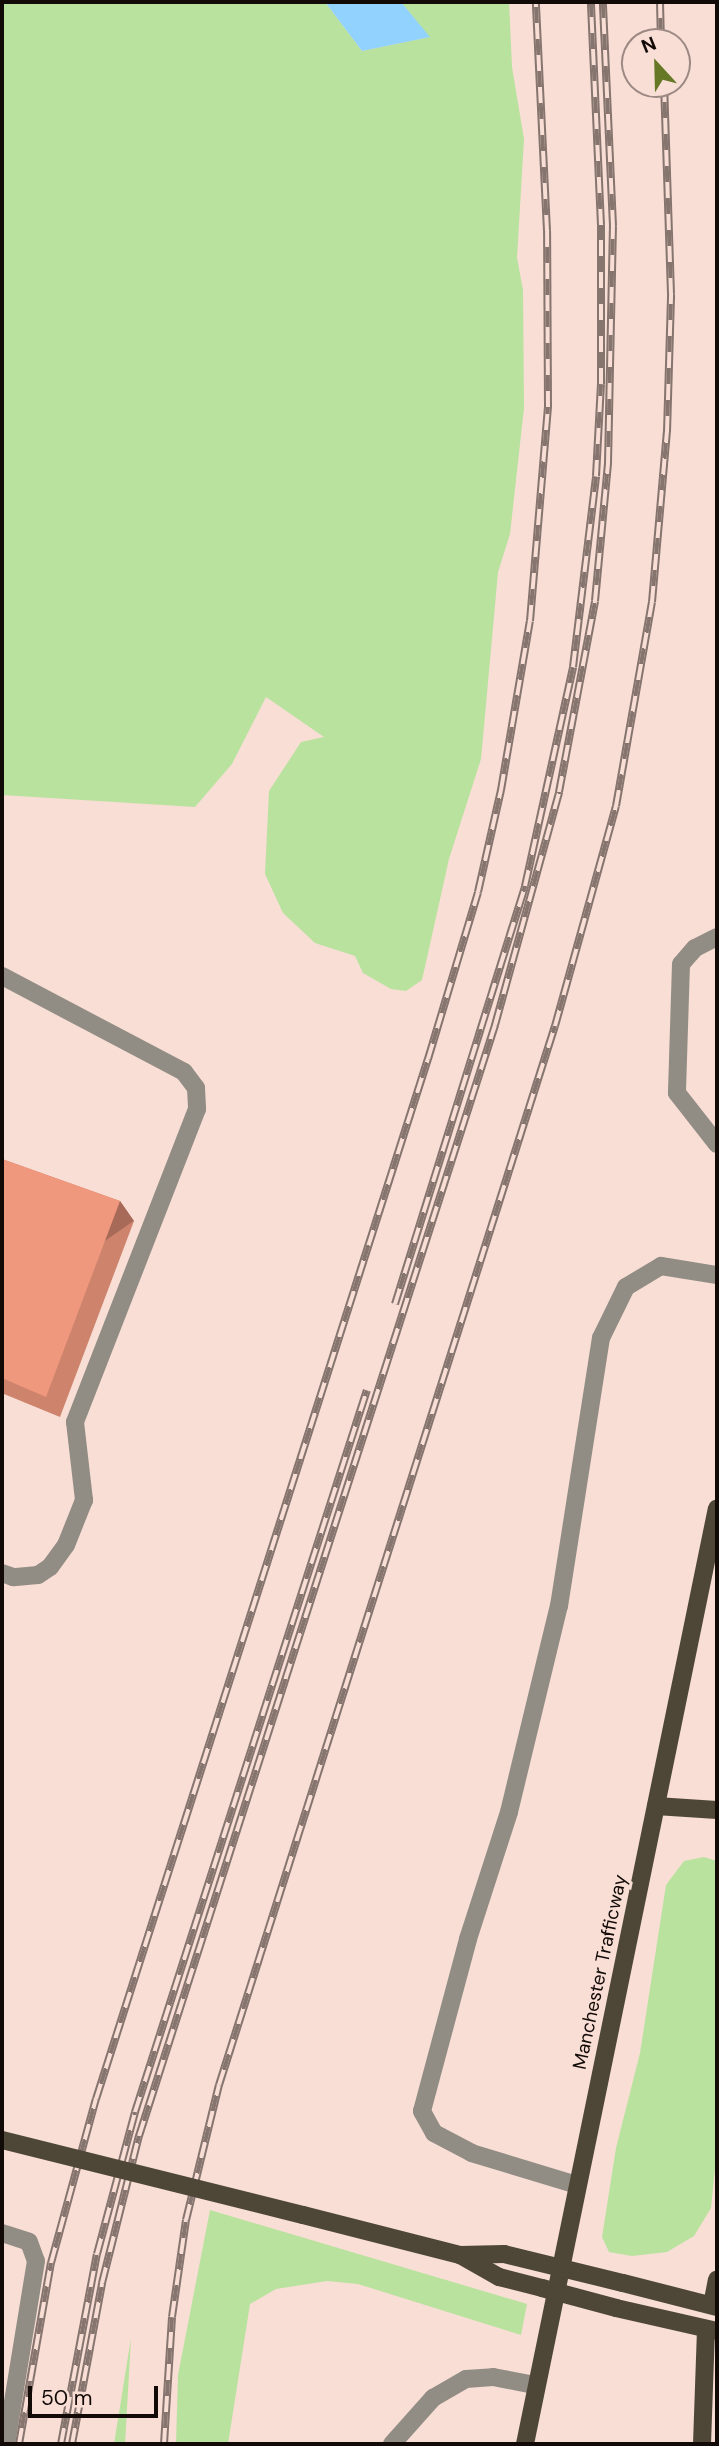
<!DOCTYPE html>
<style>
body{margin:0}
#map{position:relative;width:719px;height:2446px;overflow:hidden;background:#f8ded5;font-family:"DM Sans",sans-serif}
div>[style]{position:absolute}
.green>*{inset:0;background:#b9e29e}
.water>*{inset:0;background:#92d2fe}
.minor>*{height:18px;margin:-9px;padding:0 9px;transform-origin:9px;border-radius:9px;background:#928d84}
.major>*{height:18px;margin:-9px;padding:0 9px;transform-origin:9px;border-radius:9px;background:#4e4737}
.rail>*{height:8px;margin-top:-4px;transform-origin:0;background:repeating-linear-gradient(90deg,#f8ded5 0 16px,#86746e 0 32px);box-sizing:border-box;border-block:2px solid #86746e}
.major-bridge>*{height:18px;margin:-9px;padding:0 9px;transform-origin:9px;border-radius:9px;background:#4e4737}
.wall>*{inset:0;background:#ce836c}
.shaded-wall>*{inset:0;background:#a86a58;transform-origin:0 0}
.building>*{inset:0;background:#f0987e}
span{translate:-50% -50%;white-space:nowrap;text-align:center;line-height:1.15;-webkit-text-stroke:6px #f8ded5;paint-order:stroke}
.street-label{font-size:19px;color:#120a07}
.frame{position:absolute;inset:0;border:4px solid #120a07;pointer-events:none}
.north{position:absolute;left:621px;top:28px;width:70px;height:70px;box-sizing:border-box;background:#f8ded5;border:2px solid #9c8983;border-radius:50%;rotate:338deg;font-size:19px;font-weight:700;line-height:28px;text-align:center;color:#120a07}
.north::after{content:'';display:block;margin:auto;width:24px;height:32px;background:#667826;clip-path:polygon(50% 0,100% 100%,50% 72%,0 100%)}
.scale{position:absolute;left:28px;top:2386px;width:130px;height:32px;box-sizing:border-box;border:4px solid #120a07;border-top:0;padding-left:9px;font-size:21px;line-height:24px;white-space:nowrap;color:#120a07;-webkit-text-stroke:5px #f8ded5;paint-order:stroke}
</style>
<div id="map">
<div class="green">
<div style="clip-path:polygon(2px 2px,325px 2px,362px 51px,429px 37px,401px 2px,509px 2px,512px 67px,524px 139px,517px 258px,523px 290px,524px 408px,510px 534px,498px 572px,481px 759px,449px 859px,422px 980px,406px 991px,391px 989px,363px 973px,355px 956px,315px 943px,283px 913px,265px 874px,269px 791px,301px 742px,324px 737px,266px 697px,232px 764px,195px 807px,2px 795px)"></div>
<div style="clip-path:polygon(704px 1857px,717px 1861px,717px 2148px,711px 2208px,694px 2236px,667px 2252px,632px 2256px,609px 2252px,602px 2237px,616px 2148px,640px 2053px,666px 1885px,684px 1861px)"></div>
<div style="clip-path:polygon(210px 2210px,527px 2304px,521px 2335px,358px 2284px,327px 2281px,276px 2289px,250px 2304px,228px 2444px,176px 2444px,178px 2375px)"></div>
<div style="clip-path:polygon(131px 2338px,125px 2444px,114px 2444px)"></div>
</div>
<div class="water">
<div style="clip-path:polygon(325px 2px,401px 2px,430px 37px,362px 51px)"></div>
</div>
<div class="minor">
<div style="left:717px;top:937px;width:25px;rotate:153deg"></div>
<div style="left:695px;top:948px;width:21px;rotate:131deg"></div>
<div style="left:681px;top:964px;width:129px;rotate:91.8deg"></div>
<div style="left:677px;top:1093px;width:65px;rotate:51.9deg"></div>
<div style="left:2px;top:976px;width:206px;rotate:27.8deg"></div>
<div style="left:184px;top:1072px;width:20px;rotate:53deg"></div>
<div style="left:196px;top:1088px;width:21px;rotate:87deg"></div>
<div style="left:197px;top:1109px;width:336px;rotate:111.3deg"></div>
<div style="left:75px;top:1422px;width:79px;rotate:83.4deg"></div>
<div style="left:84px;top:1500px;width:48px;rotate:111.8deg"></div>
<div style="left:66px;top:1545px;width:27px;rotate:126deg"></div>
<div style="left:50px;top:1567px;width:14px;rotate:146deg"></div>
<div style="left:38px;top:1575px;width:25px;rotate:175deg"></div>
<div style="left:13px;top:1577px;width:12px;rotate:-160deg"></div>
<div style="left:577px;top:2185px;width:110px;rotate:-163.1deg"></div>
<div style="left:472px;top:2153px;width:43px;rotate:-152.2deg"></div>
<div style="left:434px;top:2133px;width:25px;rotate:-119deg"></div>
<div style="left:422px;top:2111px;width:178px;rotate:-75deg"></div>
<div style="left:468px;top:1939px;width:133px;rotate:-72.1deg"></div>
<div style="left:509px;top:1812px;width:212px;rotate:-76.4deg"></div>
<div style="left:559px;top:1606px;width:271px;rotate:-81.1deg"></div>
<div style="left:601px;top:1338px;width:57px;rotate:-63.9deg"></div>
<div style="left:626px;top:1287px;width:41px;rotate:-31deg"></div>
<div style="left:661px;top:1266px;width:57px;rotate:9.1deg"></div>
<div style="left:2px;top:2233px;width:28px;rotate:18deg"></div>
<div style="left:29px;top:2242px;width:20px;rotate:70deg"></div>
<div style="left:36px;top:2261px;width:185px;rotate:99.3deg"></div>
<div style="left:392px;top:2444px;width:62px;rotate:-48.3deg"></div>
<div style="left:433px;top:2398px;width:38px;rotate:-30deg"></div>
<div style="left:466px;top:2379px;width:27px;rotate:-4deg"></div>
<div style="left:493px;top:2377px;width:43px;rotate:10.8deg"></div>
</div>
<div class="major">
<div style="left:656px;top:1806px;width:61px;rotate:3.8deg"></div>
<div style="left:303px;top:2215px;width:162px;rotate:14.3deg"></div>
<div style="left:460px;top:2255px;width:45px;rotate:29.4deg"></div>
<div style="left:499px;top:2277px;width:44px;rotate:14.3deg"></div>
<div style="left:460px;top:2255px;width:44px;rotate:-1.3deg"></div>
<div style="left:623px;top:2283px;width:97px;rotate:14.3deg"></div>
<div style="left:712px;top:2305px;width:26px;rotate:-79deg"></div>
<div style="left:616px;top:2308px;width:104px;rotate:12.8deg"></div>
<div style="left:525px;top:2444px;width:955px;rotate:-78.41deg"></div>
<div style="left:702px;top:2444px;width:115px;rotate:-88deg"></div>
</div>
<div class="rail">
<div style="left:660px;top:2px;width:40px;rotate:88.6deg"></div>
<div style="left:395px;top:1304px;width:438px;rotate:-72.7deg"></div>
<div style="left:525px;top:886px;width:224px;rotate:-77.6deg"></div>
<div style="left:573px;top:667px;width:192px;rotate:-83.1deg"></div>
<div style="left:596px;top:476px;width:92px;rotate:-86.9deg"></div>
<div style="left:601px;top:384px;width:159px;rotate:-90deg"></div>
<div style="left:601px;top:225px;width:223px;rotate:-92.6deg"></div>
<div style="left:19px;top:2444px;width:184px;rotate:-80deg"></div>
<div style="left:51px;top:2263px;width:170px;rotate:-74.7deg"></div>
<div style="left:96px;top:2099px;width:1092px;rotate:-72.3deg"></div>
<div style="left:428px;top:1059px;width:174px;rotate:-73.3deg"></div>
<div style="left:478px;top:892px;width:105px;rotate:-77.3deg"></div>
<div style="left:501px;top:790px;width:171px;rotate:-80.3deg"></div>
<div style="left:530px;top:621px;width:215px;rotate:-85.2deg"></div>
<div style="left:548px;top:407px;width:176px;rotate:-90.3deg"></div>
<div style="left:547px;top:231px;width:229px;rotate:-92.8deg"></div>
<div style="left:61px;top:2444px;width:193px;rotate:-79.3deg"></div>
<div style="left:97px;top:2254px;width:147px;rotate:-75deg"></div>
<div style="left:135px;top:2112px;width:758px;rotate:-72.19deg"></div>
<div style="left:72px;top:2444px;width:164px;rotate:-79.4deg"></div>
<div style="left:102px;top:2283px;width:152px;rotate:-75.9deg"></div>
<div style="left:139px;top:2136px;width:1167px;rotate:-72.23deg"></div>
<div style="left:495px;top:1025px;width:242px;rotate:-74.6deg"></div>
<div style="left:559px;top:792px;width:194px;rotate:-79.3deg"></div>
<div style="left:595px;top:601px;width:139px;rotate:-84.6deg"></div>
<div style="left:608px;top:463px;width:237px;rotate:-88.8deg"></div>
<div style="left:613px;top:226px;width:224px;rotate:-92.6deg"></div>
<div style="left:164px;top:2444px;width:127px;rotate:-86.4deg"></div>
<div style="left:172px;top:2317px;width:98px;rotate:-81.8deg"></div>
<div style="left:186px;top:2220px;width:139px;rotate:-76.3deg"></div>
<div style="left:219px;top:2085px;width:1111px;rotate:-72.4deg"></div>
<div style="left:555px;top:1026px;width:228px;rotate:-74.5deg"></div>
<div style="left:616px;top:806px;width:207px;rotate:-80deg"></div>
<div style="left:652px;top:602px;width:171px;rotate:-85deg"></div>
<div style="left:667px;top:432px;width:138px;rotate:-88.3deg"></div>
<div style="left:671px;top:294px;width:210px;rotate:-91.9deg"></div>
</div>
<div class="major-bridge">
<div style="left:2px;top:2140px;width:310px;rotate:14deg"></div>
<div style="left:504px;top:2254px;width:122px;rotate:13.7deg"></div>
<div style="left:542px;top:2288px;width:77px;rotate:15.1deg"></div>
</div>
<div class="wall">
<div style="clip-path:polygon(2px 1159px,120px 1201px,134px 1221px,60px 1417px,4px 1394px,2px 1399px)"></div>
</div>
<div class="shaded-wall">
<div style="left:120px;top:1201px;width:24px;height:210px;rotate:55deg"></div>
</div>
<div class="building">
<div style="clip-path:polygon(2px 1159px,120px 1201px,46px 1397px,2px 1378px)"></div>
</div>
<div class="street-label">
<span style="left:600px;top:1972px;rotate:-78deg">Manchester Trafficway</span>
</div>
<div class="frame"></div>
<div class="north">N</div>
<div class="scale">50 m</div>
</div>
